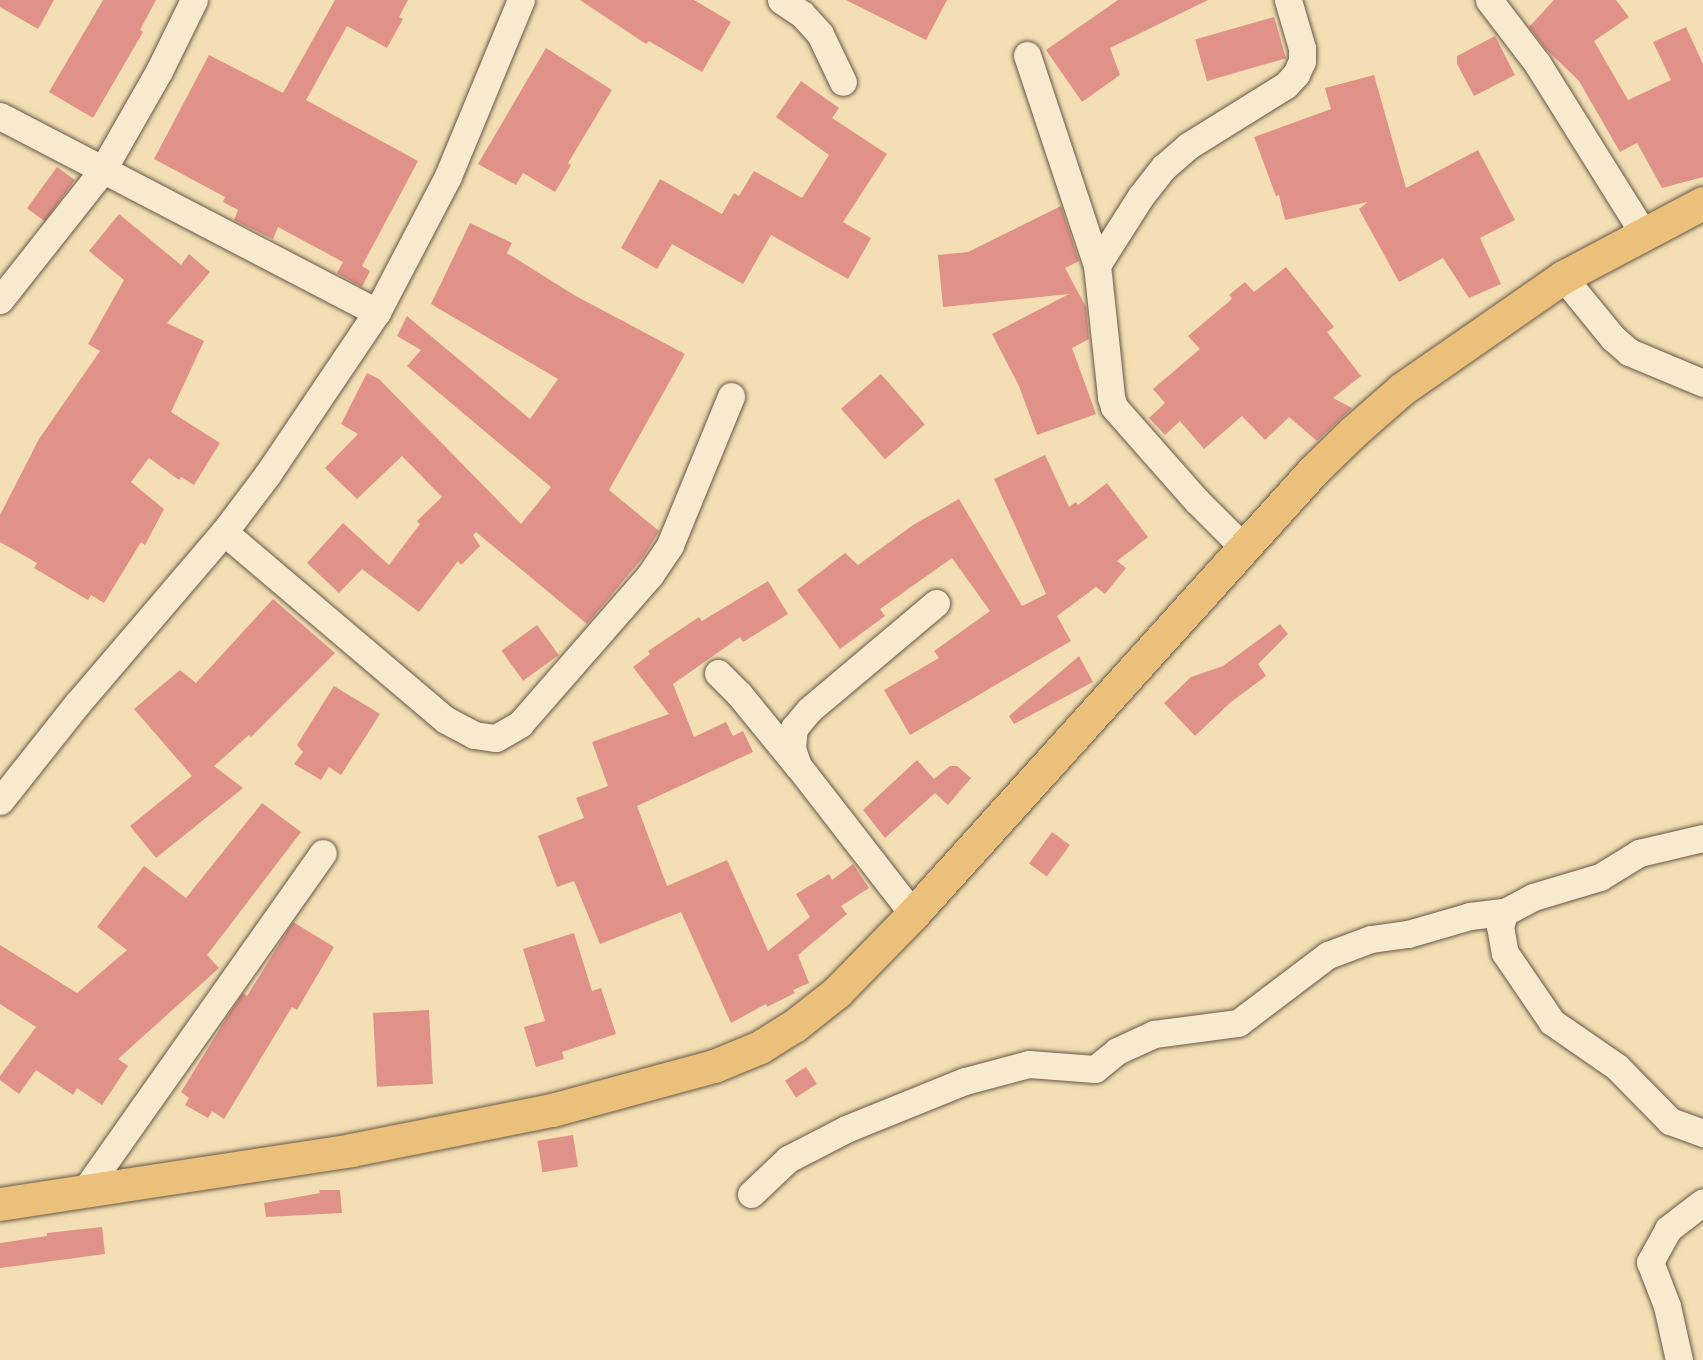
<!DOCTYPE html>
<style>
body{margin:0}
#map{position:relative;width:1703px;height:1360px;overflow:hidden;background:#f3dfb3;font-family:"IM FELL French Canon",serif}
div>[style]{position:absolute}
.building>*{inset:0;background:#e19288;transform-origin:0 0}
.roads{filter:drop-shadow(0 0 2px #685747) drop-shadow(0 0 2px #685747)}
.minor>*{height:27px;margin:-13.5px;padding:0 13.5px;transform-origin:13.5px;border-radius:13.5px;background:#f7eace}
.major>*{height:33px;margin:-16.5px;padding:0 16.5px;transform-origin:16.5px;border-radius:16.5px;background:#eac07a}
span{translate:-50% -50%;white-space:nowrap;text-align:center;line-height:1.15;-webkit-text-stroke:4.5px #f7eace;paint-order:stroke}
</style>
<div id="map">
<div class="building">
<div style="clip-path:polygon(0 0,54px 0,38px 29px,0 7px)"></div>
<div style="clip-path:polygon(103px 0,156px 0,140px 30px,143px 32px,93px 118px,49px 92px)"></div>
<div style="clip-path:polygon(335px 0,408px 0,399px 17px,403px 19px,387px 48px,347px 26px,306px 100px,418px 161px,362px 266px,370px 271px,362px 287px,337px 273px,343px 262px,278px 227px,273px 239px,234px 220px,238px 210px,223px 202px,225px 197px,154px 159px,209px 55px,283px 93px)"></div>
<div style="clip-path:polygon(580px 0,694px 0,731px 22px,702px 72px,649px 41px,646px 44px)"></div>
<div style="clip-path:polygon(846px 0,947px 0,926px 40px)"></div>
<div style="clip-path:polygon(1118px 0,1208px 0,1110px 48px,1120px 75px,1082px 102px,1046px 50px)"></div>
<div style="clip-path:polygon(1554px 0,1616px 0,1629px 17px,1594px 41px,1628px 100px,1671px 80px,1653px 42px,1686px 27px,1703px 64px,1703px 177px,1662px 188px,1637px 143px,1620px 152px,1579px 81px,1546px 49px,1529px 27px)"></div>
<div style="left:1274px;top:17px;width:43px;height:82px;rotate:74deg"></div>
<div style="clip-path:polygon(1495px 36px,1515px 75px,1474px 96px,1457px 64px,1457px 56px)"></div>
<div style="clip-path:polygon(546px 48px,612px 90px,568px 163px,571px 165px,555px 192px,523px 173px,516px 185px,478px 164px)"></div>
<div style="clip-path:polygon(1374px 75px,1406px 188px,1478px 150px,1515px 220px,1480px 238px,1501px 284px,1469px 298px,1443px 258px,1399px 282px,1359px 209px,1368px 202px,1285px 220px,1279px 195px,1276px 196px,1254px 137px,1331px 109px,1325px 88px)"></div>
<div style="clip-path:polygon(801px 81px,839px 108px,832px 118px,887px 154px,843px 222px,871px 238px,848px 279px,771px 235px,743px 284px,672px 244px,657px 269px,621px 248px,660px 179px,722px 214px,734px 193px,739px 196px,754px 171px,802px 198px,829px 155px,776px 117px)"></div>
<div style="left:57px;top:167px;width:22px;height:51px;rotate:36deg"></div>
<div style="clip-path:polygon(1061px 206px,1079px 261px,1065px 268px,1086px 307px,1089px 339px,1072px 348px,1096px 414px,1037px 435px,1019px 386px,992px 334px,1069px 294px,943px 307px,938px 255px,968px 252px)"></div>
<div style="clip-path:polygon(119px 214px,181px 265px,189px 254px,210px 272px,167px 323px,204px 341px,171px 412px,220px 443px,194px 485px,181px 477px,179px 480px,149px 458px,131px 482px,164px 509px,145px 545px,141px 542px,104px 603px,91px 595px,88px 600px,34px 568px,37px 563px,0 542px,0 515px,39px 439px,100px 351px,88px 344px,124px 280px,89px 251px)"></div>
<div style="clip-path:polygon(470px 223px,512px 243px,507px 253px,574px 295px,685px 354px,609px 490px,659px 531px,644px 556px,587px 624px,476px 532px,473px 535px,480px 546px,461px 565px,458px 561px,419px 612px,362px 569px,339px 593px,307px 563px,343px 523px,389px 565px,420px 524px,417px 521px,442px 497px,402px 456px,357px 499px,325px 468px,358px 434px,341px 424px,367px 373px,379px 379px,521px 524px,551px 487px,407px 366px,421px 350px,397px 336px,407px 316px,530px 419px,558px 379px,431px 304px)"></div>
<div style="clip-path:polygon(1286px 267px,1334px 327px,1327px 332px,1361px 376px,1333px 398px,1352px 408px,1317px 441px,1289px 417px,1265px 440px,1242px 416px,1204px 449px,1180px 421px,1165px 435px,1149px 418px,1165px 403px,1153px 389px,1200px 349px,1188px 336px,1232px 299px,1229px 295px,1245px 282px,1254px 292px)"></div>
<div style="left:881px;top:374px;width:67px;height:53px;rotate:49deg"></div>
<div style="clip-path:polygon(1045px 455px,1069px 507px,1076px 502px,1078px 505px,1107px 483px,1148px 537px,1117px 561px,1126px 568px,1105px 594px,1096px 587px,1057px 616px,1071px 641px,910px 735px,884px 690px,939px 658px,934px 651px,990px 611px,952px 558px,880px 609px,885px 616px,840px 649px,797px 590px,845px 553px,858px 565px,913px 525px,959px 499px,1022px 606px,1046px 594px,994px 479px)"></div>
<div style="clip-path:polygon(768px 581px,788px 614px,743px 642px,740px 637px,673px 684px,694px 737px,726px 722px,733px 736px,743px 731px,753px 752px,637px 806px,667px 886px,727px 860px,768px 951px,810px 917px,796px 894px,829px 874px,832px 880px,853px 864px,869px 888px,841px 906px,847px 914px,798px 955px,809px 983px,793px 990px,795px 993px,767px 1007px,766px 1004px,731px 1023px,681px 912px,600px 944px,574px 881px,557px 887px,538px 836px,584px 818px,576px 798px,608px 786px,592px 742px,669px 714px,633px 667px,650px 654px,648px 651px,699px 617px,702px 621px)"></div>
<div style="clip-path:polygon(273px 599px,335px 653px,251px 737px,249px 735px,214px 766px,243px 788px,156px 858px,130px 826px,192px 776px,134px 709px,180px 670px,196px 683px)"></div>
<div style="clip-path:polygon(1280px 624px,1288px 634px,1258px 664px,1266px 676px,1231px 702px,1195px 736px,1164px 703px,1191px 677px,1223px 666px)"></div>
<div style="left:537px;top:625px;width:37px;height:44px;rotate:54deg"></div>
<div style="clip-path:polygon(1079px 656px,1093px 682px,1014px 724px,1009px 716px)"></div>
<div style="clip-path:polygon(334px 686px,380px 714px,341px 775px,329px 767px,321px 780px,294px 764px,303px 752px,297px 745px)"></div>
<div style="clip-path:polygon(917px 760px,934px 779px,950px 766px,957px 766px,971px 778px,948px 805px,935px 793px,885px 838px,863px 810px)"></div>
<div style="clip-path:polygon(262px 803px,301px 832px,207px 955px,219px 968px,118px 1059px,128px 1066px,102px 1105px,77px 1088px,73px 1095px,36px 1070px,19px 1094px,0 1080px,0 1076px,36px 1027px,0 1004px,0 945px,77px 993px,127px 950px,97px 927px,144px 866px,186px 898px)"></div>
<div style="left:1052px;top:832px;width:22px;height:39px;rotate:36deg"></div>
<div style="clip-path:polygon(293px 922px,334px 947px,297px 1010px,292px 1007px,224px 1119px,212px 1111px,208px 1118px,185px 1105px,189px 1098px,181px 1092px,229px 1014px,243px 993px,247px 996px)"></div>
<div style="clip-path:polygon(574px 933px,592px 991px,601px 988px,616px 1034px,562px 1052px,564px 1059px,536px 1067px,524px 1027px,545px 1021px,523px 949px)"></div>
<div style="left:429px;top:1010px;width:74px;height:56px;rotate:87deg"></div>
<div style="left:806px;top:1067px;width:20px;height:25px;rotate:57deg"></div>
<div style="left:573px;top:1135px;width:32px;height:36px;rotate:81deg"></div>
<div style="clip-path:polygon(319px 1190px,340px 1190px,342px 1213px,266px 1217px,264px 1203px,320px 1193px)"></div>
<div style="clip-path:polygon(102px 1227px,105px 1254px,0 1268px,0 1243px,47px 1236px,47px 1233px)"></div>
</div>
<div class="roads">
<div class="minor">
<div style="left:781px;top:0;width:25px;rotate:34deg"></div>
<div style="left:802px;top:14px;width:27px;rotate:48deg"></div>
<div style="left:820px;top:34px;width:53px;rotate:64.4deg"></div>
<div style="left:1489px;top:0;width:79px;rotate:52.7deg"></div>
<div style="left:1537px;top:63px;width:202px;rotate:58deg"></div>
<div style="left:1027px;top:55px;width:221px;rotate:71.6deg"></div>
<div style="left:1097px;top:265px;width:133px;rotate:83.9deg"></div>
<div style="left:1111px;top:397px;width:10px;rotate:73deg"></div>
<div style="left:1114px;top:407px;width:125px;rotate:48.6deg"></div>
<div style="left:1197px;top:501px;width:66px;rotate:45deg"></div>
<div style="left:0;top:116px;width:425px;rotate:27.5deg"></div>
<div style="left:1097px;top:265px;width:82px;rotate:-57.5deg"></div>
<div style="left:1141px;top:196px;width:37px;rotate:-52deg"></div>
<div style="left:1164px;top:167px;width:32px;rotate:-41deg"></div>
<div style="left:1188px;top:146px;width:115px;rotate:-31.9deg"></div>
<div style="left:1286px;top:85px;width:15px;rotate:-48deg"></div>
<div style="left:1296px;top:74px;width:14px;rotate:-65deg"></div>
<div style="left:1302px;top:61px;width:13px;rotate:-90deg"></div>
<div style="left:1302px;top:48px;width:50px;rotate:-106.3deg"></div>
<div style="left:1563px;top:277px;width:79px;rotate:50.7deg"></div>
<div style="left:1613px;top:338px;width:21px;rotate:41deg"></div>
<div style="left:1629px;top:352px;width:80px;rotate:22.7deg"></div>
<div style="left:0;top:300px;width:164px;rotate:-51.7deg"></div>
<div style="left:102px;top:171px;width:115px;rotate:-60.3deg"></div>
<div style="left:159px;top:71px;width:79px;rotate:-63.8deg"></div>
<div style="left:224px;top:532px;width:291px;rotate:40.3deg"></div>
<div style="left:446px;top:720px;width:32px;rotate:28deg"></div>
<div style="left:474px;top:735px;width:22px;rotate:8deg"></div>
<div style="left:496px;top:738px;width:28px;rotate:-30deg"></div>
<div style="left:520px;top:724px;width:198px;rotate:-48.9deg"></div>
<div style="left:650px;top:575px;width:36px;rotate:-56deg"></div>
<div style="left:670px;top:545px;width:161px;rotate:-67.7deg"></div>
<div style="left:718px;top:673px;width:30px;rotate:45deg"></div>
<div style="left:739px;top:694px;width:92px;rotate:50.8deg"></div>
<div style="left:0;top:801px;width:124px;rotate:-51.6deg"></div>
<div style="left:77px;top:704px;width:226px;rotate:-49.5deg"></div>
<div style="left:224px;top:532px;width:71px;rotate:-53deg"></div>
<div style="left:267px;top:475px;width:197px;rotate:-56deg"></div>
<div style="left:377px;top:312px;width:153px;rotate:-62.4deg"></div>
<div style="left:448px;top:176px;width:191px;rotate:-67.5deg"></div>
<div style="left:1505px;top:912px;width:15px;rotate:110deg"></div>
<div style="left:1500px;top:926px;width:27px;rotate:80deg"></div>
<div style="left:1505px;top:953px;width:83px;rotate:55.7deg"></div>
<div style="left:1552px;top:1022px;width:79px;rotate:34.7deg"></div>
<div style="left:1617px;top:1067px;width:76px;rotate:45.5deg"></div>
<div style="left:1670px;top:1121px;width:35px;rotate:20deg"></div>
<div style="left:913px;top:914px;width:187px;rotate:-127.8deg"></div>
<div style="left:798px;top:766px;width:18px;rotate:-109deg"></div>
<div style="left:792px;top:749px;width:21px;rotate:-85deg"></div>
<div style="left:794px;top:728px;width:23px;rotate:-50deg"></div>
<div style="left:809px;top:710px;width:166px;rotate:-40.1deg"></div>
<div style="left:83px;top:1193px;width:416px;rotate:-54.8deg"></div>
<div style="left:751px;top:1194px;width:51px;rotate:-43.4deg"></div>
<div style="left:788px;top:1159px;width:65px;rotate:-27.3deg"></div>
<div style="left:846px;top:1129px;width:128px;rotate:-22deg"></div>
<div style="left:965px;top:1081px;width:66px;rotate:-14.9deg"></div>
<div style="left:1029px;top:1064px;width:66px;rotate:4.3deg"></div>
<div style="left:1095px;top:1069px;width:28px;rotate:-39deg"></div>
<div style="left:1117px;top:1051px;width:41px;rotate:-24.7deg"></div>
<div style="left:1154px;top:1034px;width:85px;rotate:-7.5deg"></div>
<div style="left:1238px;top:1023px;width:113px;rotate:-37.1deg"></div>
<div style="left:1328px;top:955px;width:46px;rotate:-20.4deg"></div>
<div style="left:1371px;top:939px;width:37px;rotate:-8deg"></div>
<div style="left:1408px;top:934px;width:65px;rotate:-16.2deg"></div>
<div style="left:1470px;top:916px;width:35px;rotate:-7deg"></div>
<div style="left:1505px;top:912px;width:32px;rotate:-28deg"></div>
<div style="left:1533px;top:897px;width:70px;rotate:-16.6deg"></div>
<div style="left:1600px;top:877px;width:46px;rotate:-31.6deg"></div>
<div style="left:1639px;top:853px;width:66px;rotate:-13.2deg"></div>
<div style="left:1679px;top:1360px;width:55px;rotate:-102.5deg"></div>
<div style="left:1667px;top:1306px;width:47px;rotate:-111.1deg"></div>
<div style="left:1650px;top:1262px;width:38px;rotate:-61deg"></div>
<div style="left:1668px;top:1229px;width:44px;rotate:-37.6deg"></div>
</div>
<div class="major">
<div style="left:0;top:1204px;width:355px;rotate:-8.7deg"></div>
<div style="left:351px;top:1150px;width:205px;rotate:-11.3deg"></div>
<div style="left:552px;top:1110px;width:168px;rotate:-15.2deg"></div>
<div style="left:714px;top:1066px;width:50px;rotate:-22.4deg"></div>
<div style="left:760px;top:1047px;width:40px;rotate:-32deg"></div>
<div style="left:794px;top:1026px;width:55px;rotate:-38.3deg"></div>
<div style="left:837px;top:992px;width:109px;rotate:-45.7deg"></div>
<div style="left:913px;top:914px;width:597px;rotate:-47.92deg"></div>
<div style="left:1313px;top:471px;width:56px;rotate:-44.3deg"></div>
<div style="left:1353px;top:432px;width:65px;rotate:-41.3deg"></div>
<div style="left:1402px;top:389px;width:196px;rotate:-34.8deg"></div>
<div style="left:1563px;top:277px;width:158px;rotate:-27.9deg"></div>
</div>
</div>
</div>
